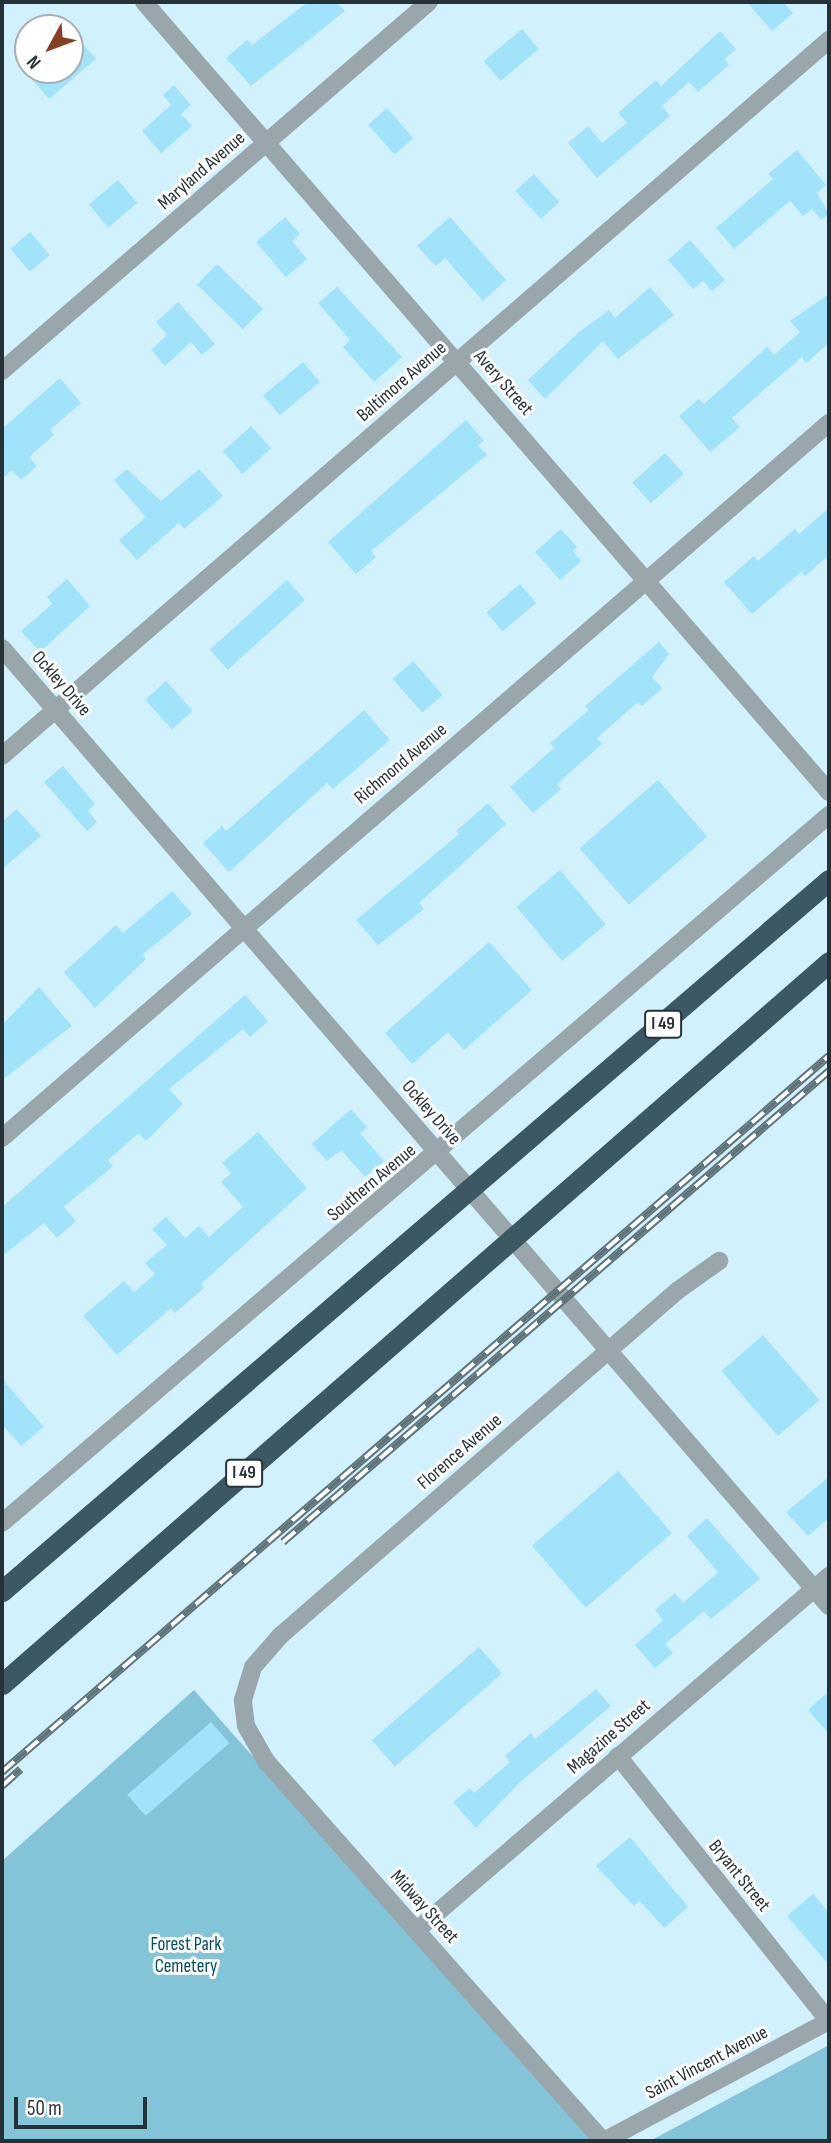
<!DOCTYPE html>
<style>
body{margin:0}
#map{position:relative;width:831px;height:2143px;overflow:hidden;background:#d1f2fd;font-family:"Sofia Sans Condensed",sans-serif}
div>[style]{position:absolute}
.green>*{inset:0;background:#84c4d9}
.building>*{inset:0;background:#a1e3fa;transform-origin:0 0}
.minor>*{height:18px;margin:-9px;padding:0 9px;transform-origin:9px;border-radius:9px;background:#99a6ab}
.tertiary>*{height:18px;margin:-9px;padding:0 9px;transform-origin:9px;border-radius:9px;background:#99a6ab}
.motorway>*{height:21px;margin:-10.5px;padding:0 10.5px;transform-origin:10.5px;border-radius:10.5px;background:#3c5862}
.rail>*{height:8px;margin-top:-4px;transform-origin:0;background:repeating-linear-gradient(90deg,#fff 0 16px,#60737a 0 32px);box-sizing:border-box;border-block:2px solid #60737a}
span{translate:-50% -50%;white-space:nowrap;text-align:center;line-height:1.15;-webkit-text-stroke:6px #fff;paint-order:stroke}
.shield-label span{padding:2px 5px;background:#fff;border:2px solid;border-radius:5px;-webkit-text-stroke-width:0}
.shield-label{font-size:18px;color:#263237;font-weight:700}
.street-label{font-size:19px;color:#263237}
.park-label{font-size:19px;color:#005063}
.frame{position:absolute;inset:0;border:4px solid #263237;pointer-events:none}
.north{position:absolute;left:14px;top:14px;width:70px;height:70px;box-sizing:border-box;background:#fff;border:2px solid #a8adaf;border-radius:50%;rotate:229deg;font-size:19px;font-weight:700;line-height:28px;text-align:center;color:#263237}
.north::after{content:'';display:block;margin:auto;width:24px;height:32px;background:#873e22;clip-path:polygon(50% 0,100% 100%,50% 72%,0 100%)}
.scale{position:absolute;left:14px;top:2097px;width:133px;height:32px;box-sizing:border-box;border:4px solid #263237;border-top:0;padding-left:9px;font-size:21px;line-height:24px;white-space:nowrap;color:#263237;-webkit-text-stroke:5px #fff;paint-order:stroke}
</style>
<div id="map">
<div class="green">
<div style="clip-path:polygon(194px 1690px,594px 2141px,2px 2141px,2px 1861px)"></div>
<div style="clip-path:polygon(829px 2045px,829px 2141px,650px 2141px)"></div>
</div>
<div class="building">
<div style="clip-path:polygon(308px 2px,336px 2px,345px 11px,251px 86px,226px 58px,247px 40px,252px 45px)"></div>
<div style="clip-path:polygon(747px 2px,783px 2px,793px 13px,772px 31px)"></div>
<div style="clip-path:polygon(70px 29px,96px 59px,49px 99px,24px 70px,70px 70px)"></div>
<div style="left:522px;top:29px;width:26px;height:50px;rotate:50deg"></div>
<div style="clip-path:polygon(720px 31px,736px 49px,725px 59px,729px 65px,698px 92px,689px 82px,662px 106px,670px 116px,597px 178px,568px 143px,588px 126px,602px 143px,627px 123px,618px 113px,656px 80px,661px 86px)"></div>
<div style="clip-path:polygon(174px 85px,191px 105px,181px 114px,192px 126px,161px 153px,142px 131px,171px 105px,163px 95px)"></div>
<div style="left:387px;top:108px;width:40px;height:25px;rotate:49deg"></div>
<div style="clip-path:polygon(797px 150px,826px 185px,817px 193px,829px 214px,821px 220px,812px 209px,803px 216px,790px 201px,734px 249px,716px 228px,773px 179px,768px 174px)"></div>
<div style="left:534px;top:174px;width:38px;height:25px;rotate:48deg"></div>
<div style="left:118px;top:180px;width:30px;height:38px;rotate:50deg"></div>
<div style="clip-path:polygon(285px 217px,300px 234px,292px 241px,307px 259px,286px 277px,256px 242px)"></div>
<div style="clip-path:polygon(450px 217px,506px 280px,483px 301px,445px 258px,436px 266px,417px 246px)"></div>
<div style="left:30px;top:232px;width:30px;height:26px;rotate:49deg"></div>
<div style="clip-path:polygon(690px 240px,725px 280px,712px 291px,703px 281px,693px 289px,668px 260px)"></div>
<div style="left:217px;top:264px;width:64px;height:29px;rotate:44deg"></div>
<div style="clip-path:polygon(337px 287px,402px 357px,374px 382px,343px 347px,350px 340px,318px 303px)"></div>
<div style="clip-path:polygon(650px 287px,674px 315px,618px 359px,603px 341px,545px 399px,528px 380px,578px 333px,609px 310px,615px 318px)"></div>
<div style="clip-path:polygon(829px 294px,829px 343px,806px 363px,802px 357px,732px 418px,740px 427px,710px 452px,679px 416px,699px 399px,704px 404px,767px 347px,774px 355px,800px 332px,790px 321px)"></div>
<div style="clip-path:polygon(178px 302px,215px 344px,202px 355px,191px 342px,165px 366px,151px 350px,167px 335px,156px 322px)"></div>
<div style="left:303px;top:362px;width:26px;height:52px;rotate:50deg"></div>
<div style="clip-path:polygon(60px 378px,81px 403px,50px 430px,54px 435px,29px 457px,37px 466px,21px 480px,12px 470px,2px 479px,2px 429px)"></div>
<div style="clip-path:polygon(466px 420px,484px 441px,478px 445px,487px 455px,371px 551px,376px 557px,356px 574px,328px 542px)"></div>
<div style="left:251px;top:426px;width:30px;height:38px;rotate:48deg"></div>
<div style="left:665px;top:453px;width:28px;height:44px;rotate:48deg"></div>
<div style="clip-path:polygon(127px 469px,161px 501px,199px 469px,223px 496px,184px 529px,179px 523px,137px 560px,119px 540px,146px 517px,114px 480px)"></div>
<div style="clip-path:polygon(829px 508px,829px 555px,805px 576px,801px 572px,752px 614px,724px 582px,754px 556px,758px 561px,795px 529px,799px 534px)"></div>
<div style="clip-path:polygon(561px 529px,577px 547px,573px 551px,581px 561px,560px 580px,535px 552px)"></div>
<div style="clip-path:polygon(67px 579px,90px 606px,40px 652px,21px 631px,52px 604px,47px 597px)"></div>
<div style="left:287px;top:580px;width:27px;height:104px;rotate:48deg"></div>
<div style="left:520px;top:584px;width:25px;height:44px;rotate:50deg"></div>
<div style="clip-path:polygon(659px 642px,669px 654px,652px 677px,662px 688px,642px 706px,638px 702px,597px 738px,602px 744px,557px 784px,561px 789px,533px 813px,510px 787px,554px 748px,550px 743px,589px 710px,585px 706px)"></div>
<div style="left:413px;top:661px;width:45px;height:27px;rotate:49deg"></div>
<div style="left:166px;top:681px;width:40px;height:28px;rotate:48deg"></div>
<div style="clip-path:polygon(364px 710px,390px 740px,333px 789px,327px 783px,229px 872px,203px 843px,222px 826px,226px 831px)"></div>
<div style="clip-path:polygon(63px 766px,95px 804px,88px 811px,97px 822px,87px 831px,44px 782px)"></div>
<div style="left:658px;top:780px;width:75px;height:104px;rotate:49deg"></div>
<div style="clip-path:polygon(488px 803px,506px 824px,419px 903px,424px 909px,378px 945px,356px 920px,459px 834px,456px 831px)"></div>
<div style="clip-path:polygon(17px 809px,41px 836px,2px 869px,2px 822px)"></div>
<div style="left:560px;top:870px;width:71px;height:57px;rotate:50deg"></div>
<div style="clip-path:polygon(172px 891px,192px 914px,142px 955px,146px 959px,95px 1008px,64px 972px,116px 925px,123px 933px)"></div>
<div style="clip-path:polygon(489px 942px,532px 990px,464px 1050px,448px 1032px,412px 1064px,385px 1033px)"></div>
<div style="clip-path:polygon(39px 987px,72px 1026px,2px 1080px,2px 1025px)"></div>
<div style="clip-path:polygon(245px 995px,268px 1021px,250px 1037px,243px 1029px,169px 1089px,183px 1104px,146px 1141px,139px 1133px,108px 1160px,113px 1166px,64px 1207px,76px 1221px,57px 1238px,44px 1223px,2px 1256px,2px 1207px)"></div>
<div style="clip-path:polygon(351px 1109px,367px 1127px,360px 1133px,384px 1161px,365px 1177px,341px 1150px,327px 1161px,312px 1144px)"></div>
<div style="clip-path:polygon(258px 1132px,307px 1188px,201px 1284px,204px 1288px,175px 1313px,171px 1308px,117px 1355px,83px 1316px,124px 1281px,134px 1292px,155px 1274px,145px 1263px,167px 1245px,152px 1229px,166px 1217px,185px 1238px,199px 1226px,209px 1237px,243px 1207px,221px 1182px,231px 1173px,222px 1163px)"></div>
<div style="left:763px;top:1335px;width:86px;height:55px;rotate:49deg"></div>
<div style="clip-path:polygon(2px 1379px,44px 1427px,21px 1446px,2px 1424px)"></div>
<div style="left:618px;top:1471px;width:82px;height:114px;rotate:49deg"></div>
<div style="clip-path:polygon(829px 1477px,829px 1518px,808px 1536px,786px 1512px)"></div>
<div style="clip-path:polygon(707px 1518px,760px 1579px,711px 1619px,704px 1611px,665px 1644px,673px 1653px,655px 1668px,635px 1645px,663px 1620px,655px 1610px,675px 1593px,683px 1603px,718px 1572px,687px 1536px)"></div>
<div style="left:479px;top:1647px;width:35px;height:142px;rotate:49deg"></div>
<div style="clip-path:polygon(596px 1689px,611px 1706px,519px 1783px,476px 1828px,453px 1802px,470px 1788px,474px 1793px,510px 1762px,505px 1756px,531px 1733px,535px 1739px)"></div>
<div style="clip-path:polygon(829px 1691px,829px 1734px,808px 1710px)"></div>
<div style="left:211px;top:1722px;width:28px;height:111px;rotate:49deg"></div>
<div style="clip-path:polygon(630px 1837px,688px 1907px,664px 1928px,640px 1901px,634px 1906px,596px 1866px)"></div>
<div style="clip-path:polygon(813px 1894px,829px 1913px,829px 1965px,787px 1916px)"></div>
</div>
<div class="minor">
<div style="left:144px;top:2px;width:1046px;rotate:49.07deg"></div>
<div style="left:2px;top:371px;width:564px;rotate:-40.83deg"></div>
<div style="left:2px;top:756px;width:1094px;rotate:-40.89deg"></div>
<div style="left:2px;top:1138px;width:1093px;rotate:-40.85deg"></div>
<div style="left:618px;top:1756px;width:339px;rotate:51.5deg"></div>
<div style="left:417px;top:1930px;width:543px;rotate:-40.67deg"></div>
<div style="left:603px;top:2141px;width:508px;rotate:-131.57deg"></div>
<div style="left:266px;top:1761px;width:40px;rotate:-119.7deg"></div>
<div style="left:246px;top:1726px;width:26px;rotate:-97deg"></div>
<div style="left:243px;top:1700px;width:34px;rotate:-73deg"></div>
<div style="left:253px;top:1667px;width:41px;rotate:-48.9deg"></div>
<div style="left:280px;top:1636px;width:526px;rotate:-40.99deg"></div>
<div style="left:677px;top:1291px;width:52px;rotate:-35.5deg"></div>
</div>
<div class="tertiary">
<div style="left:2px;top:648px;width:1266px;rotate:49.2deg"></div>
<div style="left:2px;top:1523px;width:1089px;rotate:-40.57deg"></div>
<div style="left:604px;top:2141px;width:255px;rotate:-28.1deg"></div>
</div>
<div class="motorway">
<div style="left:2px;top:1591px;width:1091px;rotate:-40.69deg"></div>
<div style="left:2px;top:1684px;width:1098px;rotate:-41.12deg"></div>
</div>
<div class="rail">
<div style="left:283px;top:1542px;width:721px;rotate:-40.78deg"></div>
<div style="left:2px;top:1772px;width:1094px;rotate:-40.89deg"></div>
<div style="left:2px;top:1786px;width:25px;rotate:-42deg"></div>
</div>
<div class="shield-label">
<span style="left:663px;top:1024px">I 49</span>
<span style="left:244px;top:1473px">I 49</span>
</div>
<div class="street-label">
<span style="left:202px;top:171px;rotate:-41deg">Maryland Avenue</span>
<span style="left:402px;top:382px;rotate:-41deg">Baltimore Avenue</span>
<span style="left:503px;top:383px;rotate:49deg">Avery Street</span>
<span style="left:61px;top:684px;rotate:49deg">Ockley Drive</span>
<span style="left:401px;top:764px;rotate:-40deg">Richmond Avenue</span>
<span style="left:431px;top:1113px;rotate:49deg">Ockley Drive</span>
<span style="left:372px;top:1183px;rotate:-40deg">Southern Avenue</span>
<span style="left:460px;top:1452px;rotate:-41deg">Florence Avenue</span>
<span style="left:609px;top:1737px;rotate:-41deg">Magazine Street</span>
<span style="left:739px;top:1876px;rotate:51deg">Bryant Street</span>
<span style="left:424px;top:1907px;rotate:48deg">Midway Street</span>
<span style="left:707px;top:2063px;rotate:-28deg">Saint Vincent Avenue</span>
</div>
<div class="park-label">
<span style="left:186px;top:1956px">Forest Park<br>Cemetery</span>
</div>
<div class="frame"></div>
<div class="north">N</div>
<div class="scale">50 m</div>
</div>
